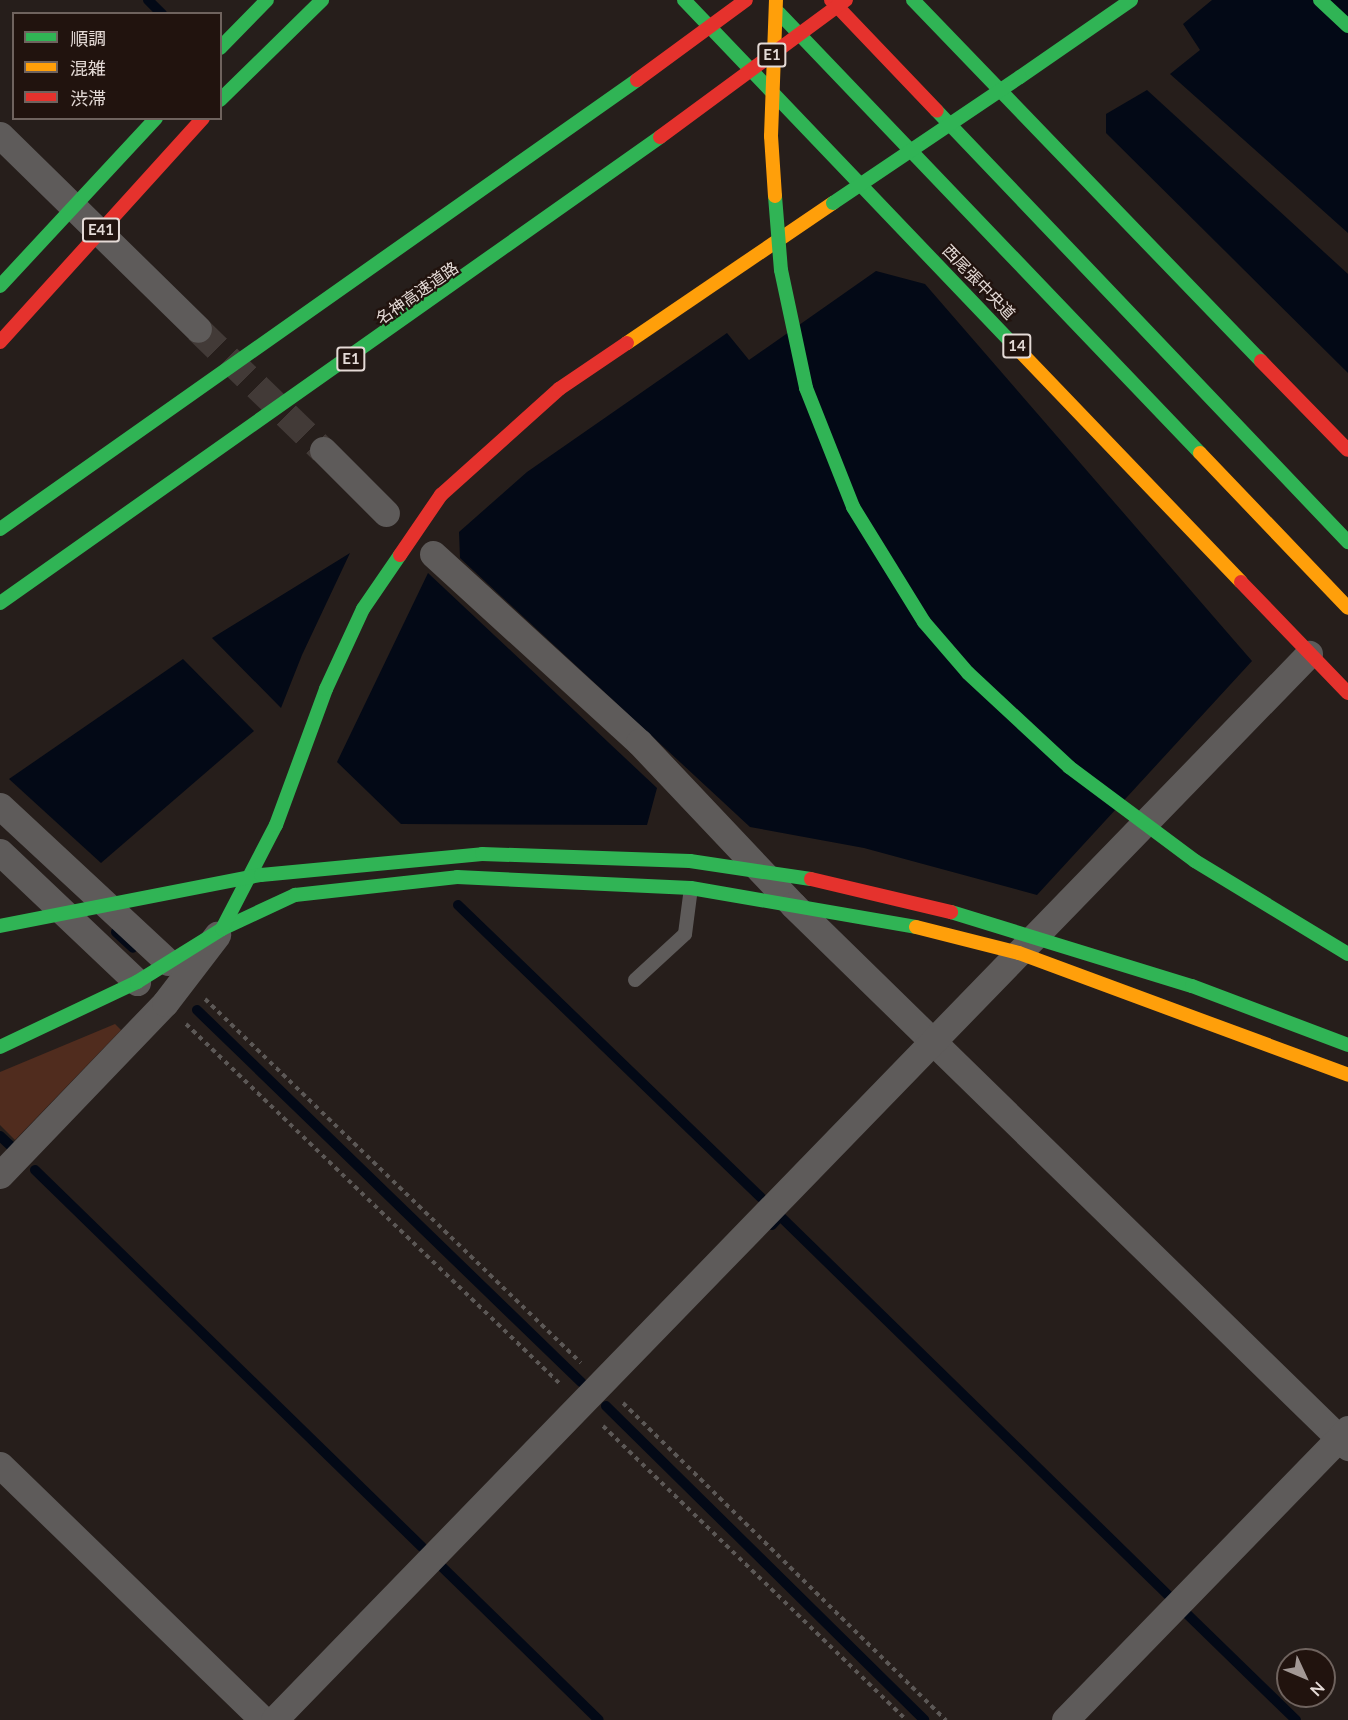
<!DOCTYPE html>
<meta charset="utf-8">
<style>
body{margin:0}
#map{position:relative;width:1348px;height:1720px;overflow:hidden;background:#261e1b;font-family:Lato,"Noto Sans JP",sans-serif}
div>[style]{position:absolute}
.green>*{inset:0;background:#502c1e}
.water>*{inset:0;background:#030916}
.stream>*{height:10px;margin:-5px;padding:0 5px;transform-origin:5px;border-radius:5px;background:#030916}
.street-tunnel>*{height:27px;margin-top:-13.5px;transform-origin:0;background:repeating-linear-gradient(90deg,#423a37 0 27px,transparent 0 41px)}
.path>*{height:4px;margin-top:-2px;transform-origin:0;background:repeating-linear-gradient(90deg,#5c5856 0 4.5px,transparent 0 9px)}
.lane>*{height:14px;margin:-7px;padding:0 7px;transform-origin:7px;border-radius:7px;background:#5e5b5a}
.street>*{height:27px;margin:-13.5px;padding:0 13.5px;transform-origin:13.5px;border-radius:13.5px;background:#5e5b5a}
.fast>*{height:14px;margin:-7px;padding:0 7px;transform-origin:7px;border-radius:7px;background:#30b455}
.slow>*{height:14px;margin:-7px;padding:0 7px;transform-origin:7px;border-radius:7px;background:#ff9f0a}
.jam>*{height:14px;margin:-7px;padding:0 7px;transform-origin:7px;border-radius:7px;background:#e5322d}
.fast-bridge>*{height:14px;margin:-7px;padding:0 7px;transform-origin:7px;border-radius:7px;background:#30b455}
.slow-bridge>*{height:14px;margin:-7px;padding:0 7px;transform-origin:7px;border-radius:7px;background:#ff9f0a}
.jam-bridge>*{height:14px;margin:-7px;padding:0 7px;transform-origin:7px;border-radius:7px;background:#e5322d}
span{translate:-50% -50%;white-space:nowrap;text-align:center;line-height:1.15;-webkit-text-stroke:4.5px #21130e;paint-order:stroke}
.shield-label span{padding:2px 4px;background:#21130e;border:2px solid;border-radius:4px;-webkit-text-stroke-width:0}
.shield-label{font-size:15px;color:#e4dad6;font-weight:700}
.street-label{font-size:16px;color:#e4dad6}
.legend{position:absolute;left:12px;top:12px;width:210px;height:108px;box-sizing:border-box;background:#21130e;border:2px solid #6f635e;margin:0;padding:8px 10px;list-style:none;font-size:18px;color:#e4dad6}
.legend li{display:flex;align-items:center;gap:12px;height:30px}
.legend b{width:30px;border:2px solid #6f635e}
.north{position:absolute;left:1276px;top:1648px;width:60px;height:60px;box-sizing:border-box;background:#21130e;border:2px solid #6f635e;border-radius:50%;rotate:134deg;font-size:16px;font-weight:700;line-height:24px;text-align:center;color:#e4dad6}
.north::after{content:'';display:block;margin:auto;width:21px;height:27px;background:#a29895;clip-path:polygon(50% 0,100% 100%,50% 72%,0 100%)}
</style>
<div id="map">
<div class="green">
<div style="clip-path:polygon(115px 1024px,121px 1030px,15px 1140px,0 1125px,0 1072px)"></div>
</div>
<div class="water">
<div style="clip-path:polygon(1212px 0,1348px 0,1348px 233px,1170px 74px,1200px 50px,1183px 24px)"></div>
<div style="clip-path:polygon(1147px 90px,1348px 274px,1348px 373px,1106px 133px,1106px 114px)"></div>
<div style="clip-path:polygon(876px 271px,925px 284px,1252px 661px,1037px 895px,864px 848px,750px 827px,460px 558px,459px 532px,527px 472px,727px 333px,749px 360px)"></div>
<div style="clip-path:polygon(350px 553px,302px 655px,281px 708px,212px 638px)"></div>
<div style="clip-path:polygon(428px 573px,657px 788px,647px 825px,401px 824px,337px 762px)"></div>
<div style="clip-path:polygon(183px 659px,254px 731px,101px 863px,9px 779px)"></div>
</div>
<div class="stream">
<div style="left:148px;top:0;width:20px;rotate:45deg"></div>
<div style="left:458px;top:905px;width:421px;rotate:44deg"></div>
<div style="left:116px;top:932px;width:23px;rotate:43deg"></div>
<div style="left:197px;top:1010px;width:535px;rotate:44.09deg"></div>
<div style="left:0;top:1136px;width:19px;rotate:43deg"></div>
<div style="left:35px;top:1170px;width:540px;rotate:44.25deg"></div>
<div style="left:772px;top:1225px;width:12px;rotate:-48deg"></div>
<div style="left:780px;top:1216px;width:542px;rotate:44.33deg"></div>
<div style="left:606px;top:1406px;width:447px;rotate:44.6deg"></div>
<div style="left:439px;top:1564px;width:223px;rotate:44.3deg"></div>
<div style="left:1187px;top:1614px;width:152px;rotate:44.2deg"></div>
</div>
<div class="street-tunnel">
<div style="left:198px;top:329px;width:174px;rotate:44.1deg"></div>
</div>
<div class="path">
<div style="left:205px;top:999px;width:523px;rotate:44.07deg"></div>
<div style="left:186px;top:1024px;width:518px;rotate:43.9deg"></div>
<div style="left:623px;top:1403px;width:453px;rotate:44.5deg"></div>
<div style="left:603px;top:1426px;width:422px;rotate:44.1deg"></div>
</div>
<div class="lane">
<div style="left:635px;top:980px;width:68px;rotate:-42.6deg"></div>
<div style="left:685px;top:934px;width:46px;rotate:-82.6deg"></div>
</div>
<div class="street">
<div style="left:0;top:135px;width:277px;rotate:44.4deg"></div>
<div style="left:323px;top:450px;width:89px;rotate:45deg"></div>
<div style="left:433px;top:554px;width:279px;rotate:42.4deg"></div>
<div style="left:639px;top:742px;width:224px;rotate:46.6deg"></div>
<div style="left:793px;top:905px;width:776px;rotate:44.32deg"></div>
<div style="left:0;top:806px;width:229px;rotate:42.9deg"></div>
<div style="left:0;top:852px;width:189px;rotate:43.5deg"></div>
<div style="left:0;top:1175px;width:238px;rotate:-46.2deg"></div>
<div style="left:165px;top:1003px;width:86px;rotate:-52.6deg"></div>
<div style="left:0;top:1465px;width:366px;rotate:44.1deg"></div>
<div style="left:274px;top:1720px;width:1486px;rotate:-45.85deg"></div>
<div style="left:1065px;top:1720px;width:406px;rotate:-45.8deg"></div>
</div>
<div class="fast">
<div style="left:684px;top:0;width:473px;rotate:46.3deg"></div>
<div style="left:913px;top:0;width:501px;rotate:46.05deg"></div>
<div style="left:1320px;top:0;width:38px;rotate:43deg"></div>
<div style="left:779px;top:13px;width:609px;rotate:46.26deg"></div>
<div style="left:220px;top:48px;width:67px;rotate:-45.6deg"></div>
<div style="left:1020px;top:77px;width:135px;rotate:-34.7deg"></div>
<div style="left:220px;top:100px;width:143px;rotate:-44.4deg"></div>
<div style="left:937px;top:111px;width:596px;rotate:46.36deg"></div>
<div style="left:0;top:286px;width:229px;rotate:-47.1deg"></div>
<div style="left:1195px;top:861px;width:179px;rotate:31.3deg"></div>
<div style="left:222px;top:929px;width:81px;rotate:-25deg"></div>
<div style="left:295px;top:895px;width:163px;rotate:-6.3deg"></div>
<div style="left:457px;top:877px;width:234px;rotate:2.7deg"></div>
<div style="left:691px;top:888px;width:228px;rotate:9.8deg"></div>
<div style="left:0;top:1047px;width:152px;rotate:-25.4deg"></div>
<div style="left:137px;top:982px;width:100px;rotate:-31.9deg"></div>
<div style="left:222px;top:929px;width:117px;rotate:-62.6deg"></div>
<div style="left:276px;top:825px;width:145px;rotate:-69.8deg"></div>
<div style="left:326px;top:689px;width:88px;rotate:-65.2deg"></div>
<div style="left:363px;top:609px;width:65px;rotate:-55.6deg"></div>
</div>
<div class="slow">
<div style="left:1011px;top:342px;width:332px;rotate:46.2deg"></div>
<div style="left:627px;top:343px;width:249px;rotate:-34.2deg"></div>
<div style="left:1200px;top:453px;width:214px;rotate:46.3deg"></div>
<div style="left:916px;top:927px;width:106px;rotate:14.2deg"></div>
<div style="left:1019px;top:953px;width:351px;rotate:20.3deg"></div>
</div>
<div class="jam">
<div style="left:831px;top:0;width:153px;rotate:46.3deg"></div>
<div style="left:1261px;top:361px;width:124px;rotate:45.7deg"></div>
<div style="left:400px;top:555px;width:73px;rotate:-55.7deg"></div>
<div style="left:441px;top:495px;width:159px;rotate:-41.9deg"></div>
<div style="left:559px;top:389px;width:82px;rotate:-34.1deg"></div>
<div style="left:1241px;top:582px;width:154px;rotate:46.1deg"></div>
</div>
<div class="fast-bridge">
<div style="left:775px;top:196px;width:74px;rotate:85.4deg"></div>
<div style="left:781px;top:270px;width:121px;rotate:78deg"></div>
<div style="left:806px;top:388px;width:128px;rotate:68.4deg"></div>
<div style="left:853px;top:507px;width:135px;rotate:58.3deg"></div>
<div style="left:924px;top:622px;width:67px;rotate:49.2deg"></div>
<div style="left:968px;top:673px;width:138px;rotate:42.9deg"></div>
<div style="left:1069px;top:767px;width:157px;rotate:36.7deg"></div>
<div style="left:833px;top:203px;width:225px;rotate:-34deg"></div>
<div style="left:0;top:529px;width:779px;rotate:-35.18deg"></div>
<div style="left:0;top:603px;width:808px;rotate:-35.22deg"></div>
<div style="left:951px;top:912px;width:252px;rotate:17.1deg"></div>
<div style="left:1192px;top:986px;width:167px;rotate:20.7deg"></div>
<div style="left:0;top:926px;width:266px;rotate:-11.1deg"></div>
<div style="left:261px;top:875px;width:222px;rotate:-5.4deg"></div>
<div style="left:482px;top:854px;width:208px;rotate:1.9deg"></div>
<div style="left:690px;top:861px;width:122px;rotate:8.5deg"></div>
</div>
<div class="slow-bridge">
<div style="left:775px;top:196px;width:60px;rotate:-93.8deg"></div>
<div style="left:771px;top:136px;width:136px;rotate:-87.9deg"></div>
</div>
<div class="jam-bridge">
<div style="left:637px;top:80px;width:135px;rotate:-36.3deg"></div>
<div style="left:660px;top:137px;width:231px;rotate:-36.4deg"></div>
<div style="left:0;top:342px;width:302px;rotate:-47.8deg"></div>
<div style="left:811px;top:879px;width:144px;rotate:13.3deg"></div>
</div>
<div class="shield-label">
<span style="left:772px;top:55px">E1</span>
<span style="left:101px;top:230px">E41</span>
<span style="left:1017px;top:346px">14</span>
<span style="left:351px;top:359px">E1</span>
</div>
<div class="street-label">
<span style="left:979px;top:282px;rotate:46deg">西尾張中央道</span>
<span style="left:417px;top:293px;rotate:-35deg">名神高速道路</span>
</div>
<ul class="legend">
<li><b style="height:8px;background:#30b455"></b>順調</li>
<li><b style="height:8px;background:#ff9f0a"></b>混雑</li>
<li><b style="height:8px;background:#e5322d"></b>渋滞</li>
</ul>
<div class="north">N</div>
</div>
